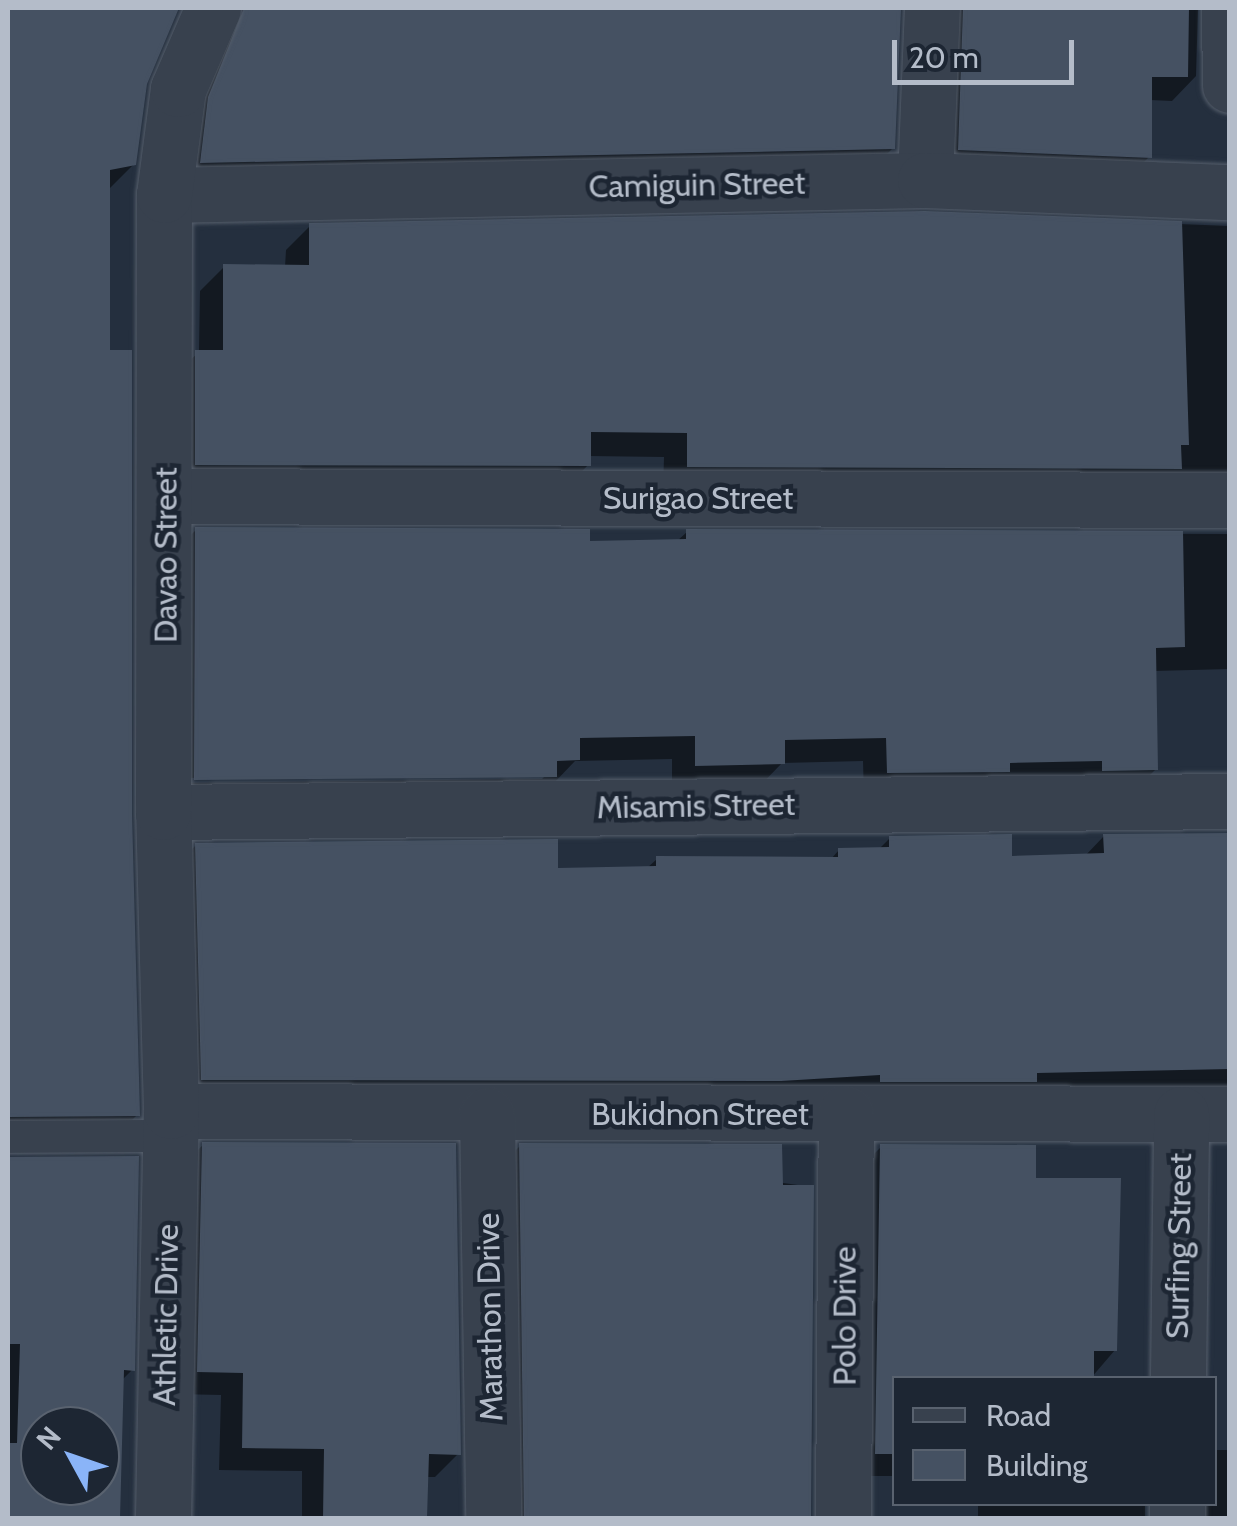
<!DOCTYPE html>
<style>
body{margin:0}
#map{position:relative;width:1237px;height:1526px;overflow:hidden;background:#242f3e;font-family:Cabin,sans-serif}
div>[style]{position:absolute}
.shadow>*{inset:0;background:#0007;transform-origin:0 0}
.building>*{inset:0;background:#455162}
.roads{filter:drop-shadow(0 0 2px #565f6c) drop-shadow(0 0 2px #565f6c)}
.service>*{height:32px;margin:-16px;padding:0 16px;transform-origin:16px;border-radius:16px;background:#38414e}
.minor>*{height:55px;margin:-27.5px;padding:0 27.5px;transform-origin:27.5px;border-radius:27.5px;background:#38414e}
span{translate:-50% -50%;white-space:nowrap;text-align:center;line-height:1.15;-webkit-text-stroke:9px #1d2633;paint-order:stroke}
.street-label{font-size:32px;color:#b4bcc9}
.frame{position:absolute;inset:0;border:10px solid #b4bcc9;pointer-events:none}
.legend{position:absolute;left:892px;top:1376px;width:325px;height:130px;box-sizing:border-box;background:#1d2633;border:2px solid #59626f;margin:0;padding:12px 18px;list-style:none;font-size:30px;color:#b4bcc9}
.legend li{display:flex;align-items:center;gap:20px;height:50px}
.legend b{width:50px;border:2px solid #59626f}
.north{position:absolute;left:20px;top:1406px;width:100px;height:100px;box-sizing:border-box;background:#1d2633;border:2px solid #59626f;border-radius:50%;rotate:310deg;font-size:28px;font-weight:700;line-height:40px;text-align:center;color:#b4bcc9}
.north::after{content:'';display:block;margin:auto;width:35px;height:45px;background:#8ab4f8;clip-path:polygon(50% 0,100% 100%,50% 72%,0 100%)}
.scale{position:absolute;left:892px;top:40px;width:182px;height:45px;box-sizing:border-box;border:5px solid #b4bcc9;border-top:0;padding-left:12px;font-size:30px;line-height:35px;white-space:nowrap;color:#b4bcc9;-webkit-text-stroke:8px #1d2633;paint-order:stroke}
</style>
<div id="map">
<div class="shadow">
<div style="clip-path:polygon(8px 8px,168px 8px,169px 25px,145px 84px,134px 164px,109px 189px,107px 352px,137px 1115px,112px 1140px,8px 1141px)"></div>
<div style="clip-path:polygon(247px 8px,898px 8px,893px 148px,868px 173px,177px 186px,185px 124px)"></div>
<div style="clip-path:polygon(926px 8px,1198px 8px,1196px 76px,1172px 101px,1150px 100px,1149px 157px,1125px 181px,934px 174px)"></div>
<div style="clip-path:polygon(925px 214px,1230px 226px,1230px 506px,663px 490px,664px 457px,588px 456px,588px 465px,564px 490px,171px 488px,172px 377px,199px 352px,200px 291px,224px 267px,285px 267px,286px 250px,310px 226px)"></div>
<div style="clip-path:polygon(evenodd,196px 530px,587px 543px,677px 541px,687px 532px,1230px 534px,1230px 669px,1154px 671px,1156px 769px,1131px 794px,864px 797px,863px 761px,782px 763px,758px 788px,672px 790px,672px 759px,575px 761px,553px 784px,171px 804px,171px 554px,196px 530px,547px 774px,542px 779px,182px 783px,182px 778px,547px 774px)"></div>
<div style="clip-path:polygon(1104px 836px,1230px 838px,1230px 1092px,179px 1102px,173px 869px,196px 845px,556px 871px,647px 868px,657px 859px,830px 860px,839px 850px,878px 850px,890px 838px,1010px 859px,1084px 857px)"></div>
<div style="clip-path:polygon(203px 1145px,458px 1454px,435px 1477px,426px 1477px,425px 1518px,302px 1518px,302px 1471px,219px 1470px,221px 1395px,175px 1394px,179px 1168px)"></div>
<div style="clip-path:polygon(520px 1146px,812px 1187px,811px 1518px,499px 1518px,497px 1169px)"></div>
<div style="clip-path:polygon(881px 1147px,1034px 1180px,1115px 1350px,1091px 1378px,894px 1378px,894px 1476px,853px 1476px,858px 1170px)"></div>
<div style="clip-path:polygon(evenodd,8px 1159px,136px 1159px,132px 1370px,121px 1381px,114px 1518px,8px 1518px,8px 1159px,40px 1426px,100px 1426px,100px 1486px,40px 1486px,40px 1426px)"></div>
<div style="clip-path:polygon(1214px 1450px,1230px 1450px,1230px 1518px,1183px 1518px,1173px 1504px,1214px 1504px)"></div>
<div style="left:978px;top:1504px;width:167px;height:14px"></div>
</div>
<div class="building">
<div style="clip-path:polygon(8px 8px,179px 8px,147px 84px,136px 165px,110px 170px,110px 350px,132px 350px,132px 813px,140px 1116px,8px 1117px)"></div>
<div style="clip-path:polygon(244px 8px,901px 8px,895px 149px,200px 163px,208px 97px)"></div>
<div style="clip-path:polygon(963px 8px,1189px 8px,1188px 77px,1152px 77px,1152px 158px,958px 150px)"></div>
<div style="clip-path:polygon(925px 211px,1182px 221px,1189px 445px,1181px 445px,1182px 469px,687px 467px,687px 433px,591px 432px,591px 466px,195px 465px,195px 350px,223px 350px,223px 264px,309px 265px,309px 223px)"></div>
<div style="clip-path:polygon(195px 527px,590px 529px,590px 541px,686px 539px,686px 529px,1183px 531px,1185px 647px,1156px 648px,1158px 770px,1102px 771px,1102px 761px,1010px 763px,1010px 772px,887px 773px,886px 738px,785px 740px,785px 764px,695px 766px,695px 736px,580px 738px,580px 760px,557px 761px,557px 777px,194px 780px)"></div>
<div style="clip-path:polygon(1230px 833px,1230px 1069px,1037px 1073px,1037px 1082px,880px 1082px,880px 1075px,781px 1081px,201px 1080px,195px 843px,558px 839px,558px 868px,656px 866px,656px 856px,838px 857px,838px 848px,889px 847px,889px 836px,1012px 834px,1012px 856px,1104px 853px,1103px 834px)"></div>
<div style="clip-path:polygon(202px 1142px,456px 1143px,461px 1455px,429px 1454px,427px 1518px,323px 1518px,324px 1449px,242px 1448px,243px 1373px,197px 1372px)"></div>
<div style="clip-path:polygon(519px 1143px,782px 1144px,783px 1185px,814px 1185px,811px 1518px,524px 1518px)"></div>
<div style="clip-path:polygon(880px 1144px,1036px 1145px,1036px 1178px,1121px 1178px,1117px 1351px,1094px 1351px,1094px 1378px,894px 1378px,894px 1454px,875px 1454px)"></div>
<div style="clip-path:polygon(evenodd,139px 1156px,135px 1371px,124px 1370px,120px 1518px,8px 1518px,8px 1443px,17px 1443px,20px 1344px,8px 1344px,8px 1157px,139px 1156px,40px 1426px,100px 1426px,100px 1486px,40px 1486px,40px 1426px)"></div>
</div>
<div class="roads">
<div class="service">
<div style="left:8px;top:1137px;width:161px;rotate:-0.4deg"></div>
</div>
<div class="minor">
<div style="left:1229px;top:8px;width:77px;rotate:89.3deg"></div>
<div style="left:925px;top:180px;width:172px;rotate:-87.7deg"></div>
<div style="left:164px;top:195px;width:761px;rotate:-1.13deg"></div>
<div style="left:925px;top:180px;width:305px;rotate:2.3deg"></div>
<div style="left:167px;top:496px;width:1063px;rotate:0.22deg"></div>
<div style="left:163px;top:812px;width:1067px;rotate:-0.59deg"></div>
<div style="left:171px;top:1111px;width:1059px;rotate:0.16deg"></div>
<div style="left:487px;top:1115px;width:403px;rotate:89.1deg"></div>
<div style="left:1178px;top:1378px;width:264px;rotate:-89.3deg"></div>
<div style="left:163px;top:1518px;width:407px;rotate:-88.9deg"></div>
<div style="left:171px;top:1111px;width:299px;rotate:-91.5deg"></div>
<div style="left:163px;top:812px;width:617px;rotate:-89.91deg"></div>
<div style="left:164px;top:195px;width:107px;rotate:-82.5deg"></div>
<div style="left:178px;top:89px;width:88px;rotate:-66.6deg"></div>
<div style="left:843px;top:1518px;width:405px;rotate:-89.6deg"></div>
<div style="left:1177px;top:1518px;width:14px;rotate:-90deg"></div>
</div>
</div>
<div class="street-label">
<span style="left:697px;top:185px;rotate:-1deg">Camiguin Street</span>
<span style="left:698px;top:498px">Surigao Street</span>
<span style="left:166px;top:555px;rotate:-90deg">Davao Street</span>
<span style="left:696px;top:806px;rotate:-1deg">Misamis Street</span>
<span style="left:700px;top:1114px">Bukidnon Street</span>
<span style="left:1179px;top:1246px;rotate:-89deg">Surfing Street</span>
<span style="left:166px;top:1315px;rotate:-89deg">Athletic Drive</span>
<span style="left:845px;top:1316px;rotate:-90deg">Polo Drive</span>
<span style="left:490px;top:1317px;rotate:-91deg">Marathon Drive</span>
</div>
<div class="frame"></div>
<ul class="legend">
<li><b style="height:12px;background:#38414e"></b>Road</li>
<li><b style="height:28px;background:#455162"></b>Building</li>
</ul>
<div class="north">N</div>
<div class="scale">20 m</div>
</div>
